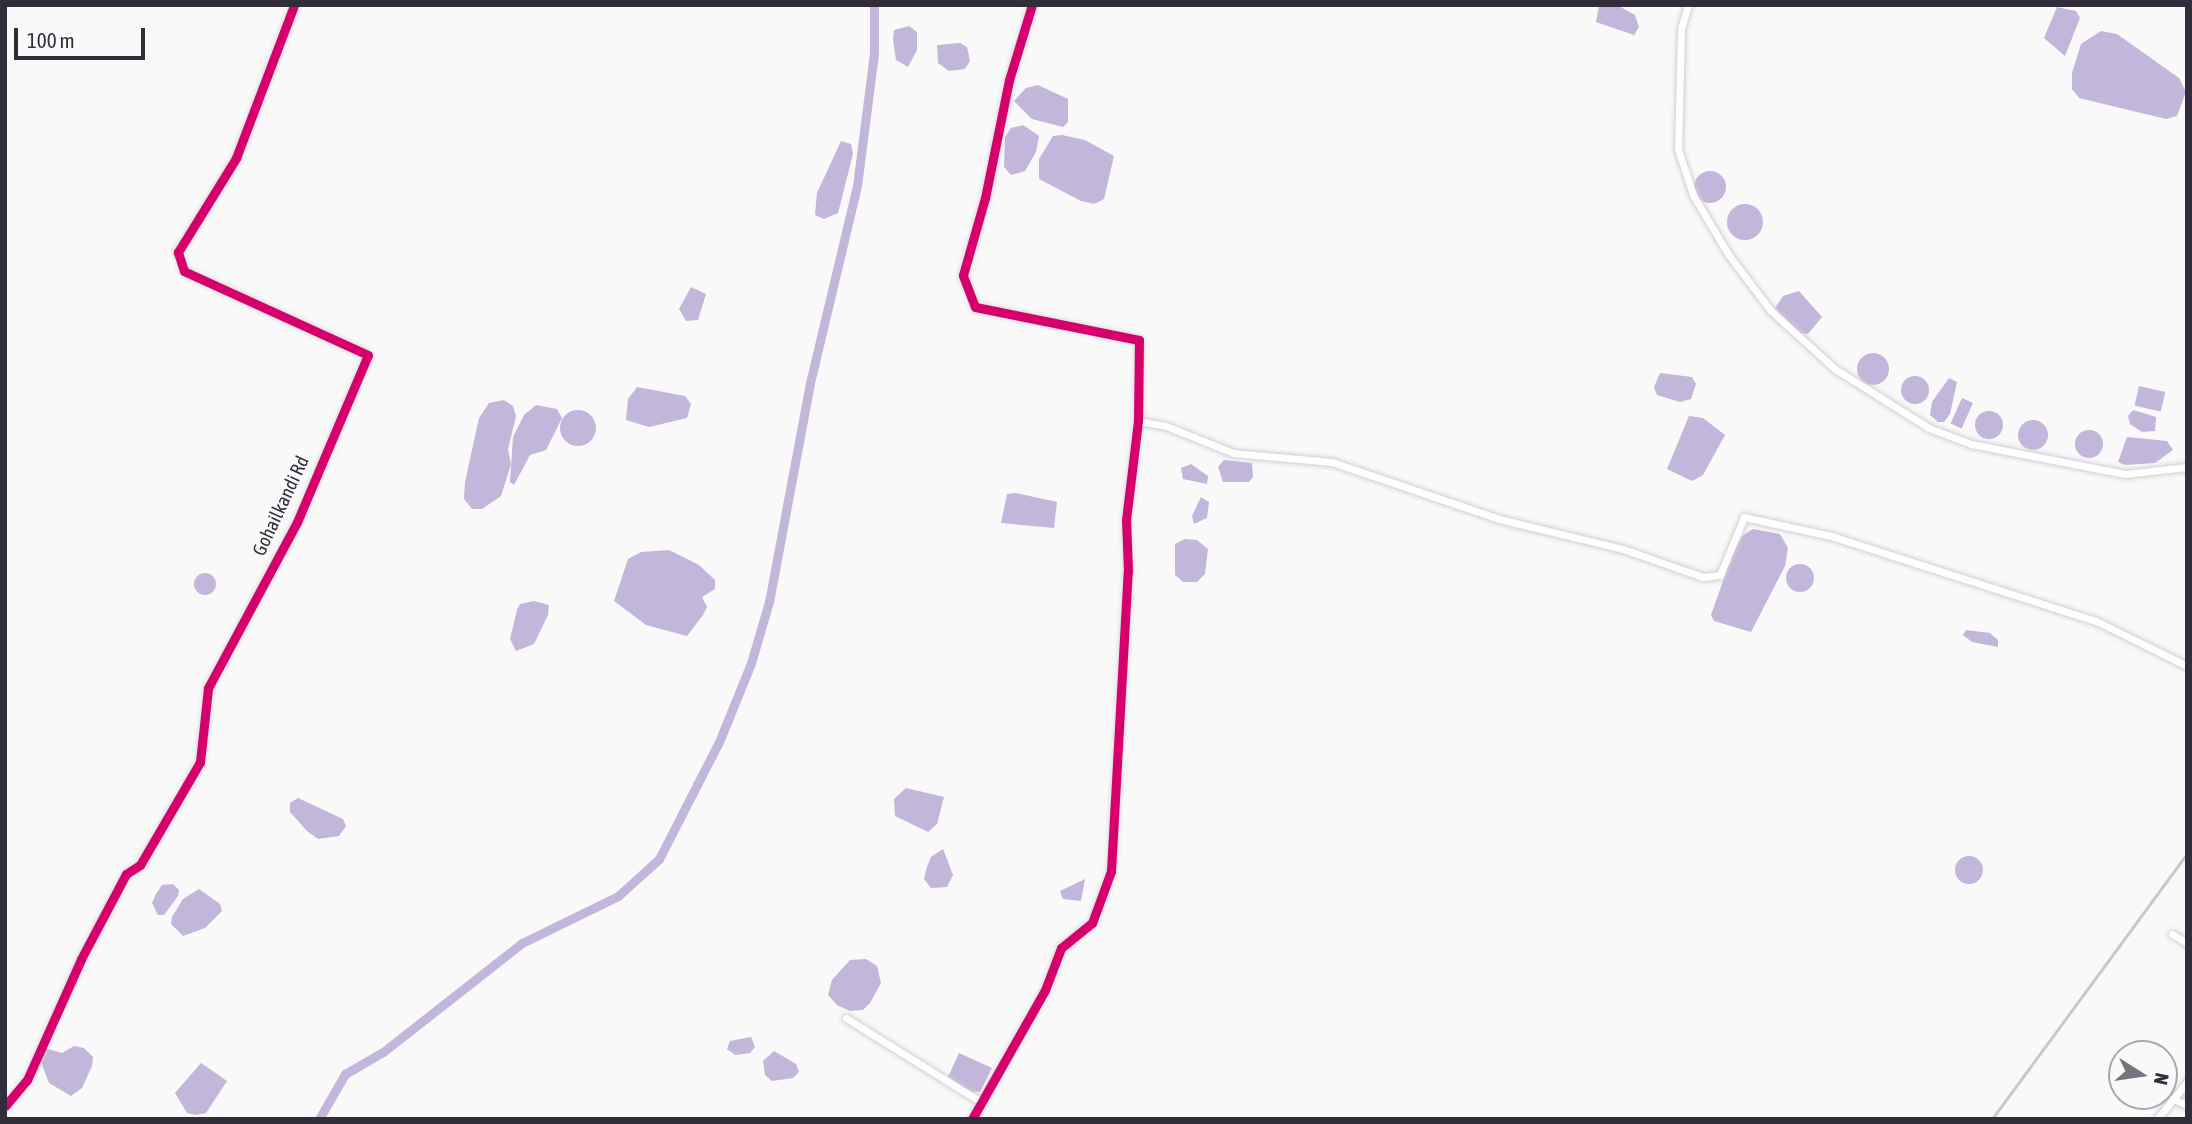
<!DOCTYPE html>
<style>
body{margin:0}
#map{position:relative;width:2192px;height:1124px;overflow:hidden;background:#f9f9f9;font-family:"Asap Condensed",sans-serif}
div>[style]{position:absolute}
.water>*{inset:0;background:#c2b6da;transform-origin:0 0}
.round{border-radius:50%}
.canal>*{height:9px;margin:-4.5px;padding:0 4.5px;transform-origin:4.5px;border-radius:4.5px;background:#c2b6da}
.roads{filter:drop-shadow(0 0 2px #d0cfd5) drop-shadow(0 0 2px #d0cfd5)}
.street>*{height:7px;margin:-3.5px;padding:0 3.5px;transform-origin:3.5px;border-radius:3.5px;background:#fefefe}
.rail>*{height:2.5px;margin:-1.25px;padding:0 1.25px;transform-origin:1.25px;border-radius:1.25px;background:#c8c7c9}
.cycleway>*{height:9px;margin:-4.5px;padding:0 4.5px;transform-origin:4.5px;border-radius:4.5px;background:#d6006c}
span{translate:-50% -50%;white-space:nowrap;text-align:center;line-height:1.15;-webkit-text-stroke:5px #f9f9f9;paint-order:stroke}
.street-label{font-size:19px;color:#312d3a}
.frame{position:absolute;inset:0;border:7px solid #312d3a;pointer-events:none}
.north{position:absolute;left:2108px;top:1040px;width:70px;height:70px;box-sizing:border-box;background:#f9f9f9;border:2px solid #a9a7ad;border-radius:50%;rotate:102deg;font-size:19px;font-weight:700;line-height:28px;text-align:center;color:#312d3a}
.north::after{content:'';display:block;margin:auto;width:24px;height:32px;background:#77747d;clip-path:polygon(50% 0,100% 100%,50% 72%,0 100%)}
.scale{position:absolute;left:14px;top:28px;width:131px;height:32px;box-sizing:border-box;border:4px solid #312d3a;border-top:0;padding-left:9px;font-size:21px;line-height:24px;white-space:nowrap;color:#312d3a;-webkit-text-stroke:5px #f9f9f9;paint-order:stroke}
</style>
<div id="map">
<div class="water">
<div style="clip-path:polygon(1599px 5px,1617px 5px,1635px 15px,1639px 27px,1634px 35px,1596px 22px)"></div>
<div style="clip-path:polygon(2057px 7px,2076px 11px,2080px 18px,2065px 56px,2044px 38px)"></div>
<div style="clip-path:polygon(909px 26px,917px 32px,917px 50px,908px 67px,896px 60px,893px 39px,894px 30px)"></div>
<div style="clip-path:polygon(2101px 31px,2117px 34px,2179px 78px,2186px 92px,2177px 116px,2166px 119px,2079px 98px,2072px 89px,2072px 73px,2081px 44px)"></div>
<div style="clip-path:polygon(960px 43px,967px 47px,970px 61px,965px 69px,949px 71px,938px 63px,937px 45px)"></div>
<div style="clip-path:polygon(1038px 85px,1068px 99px,1068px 122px,1063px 127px,1032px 119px,1014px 101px,1026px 88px)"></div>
<div style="clip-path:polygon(1023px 125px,1039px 136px,1036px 152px,1025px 171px,1011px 175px,1004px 167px,1005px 137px,1011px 128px)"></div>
<div style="clip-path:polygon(1062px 135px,1085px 140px,1114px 156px,1104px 199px,1094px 204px,1081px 201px,1039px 179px,1039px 159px,1053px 136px)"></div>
<div style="clip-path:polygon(841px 141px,851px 144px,853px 154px,838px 213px,824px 219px,815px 215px,817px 193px)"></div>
<div class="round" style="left:1694px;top:171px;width:32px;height:32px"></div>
<div class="round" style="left:1727px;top:204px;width:36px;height:36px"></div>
<div style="clip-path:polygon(691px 287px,706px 294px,698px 320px,686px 321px,679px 309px)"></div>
<div style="clip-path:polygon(1799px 291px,1822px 317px,1808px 334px,1800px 333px,1775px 308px,1783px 296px)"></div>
<div class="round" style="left:1857px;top:353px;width:32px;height:32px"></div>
<div style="clip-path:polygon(1660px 373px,1692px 377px,1696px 384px,1691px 399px,1680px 402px,1657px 395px,1654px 387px)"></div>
<div class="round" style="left:1901px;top:376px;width:28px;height:28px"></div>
<div style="clip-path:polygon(1949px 378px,1957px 382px,1950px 414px,1944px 422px,1938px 422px,1930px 415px,1932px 402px)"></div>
<div style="left:2139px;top:386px;width:27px;height:20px;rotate:13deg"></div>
<div style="clip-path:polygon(637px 387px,685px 396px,691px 404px,687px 418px,649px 427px,626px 420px,628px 399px)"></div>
<div style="left:1962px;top:398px;width:12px;height:28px;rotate:24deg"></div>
<div style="clip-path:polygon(504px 400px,513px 406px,516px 416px,508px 449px,511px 464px,501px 496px,482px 509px,472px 509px,464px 499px,465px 482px,479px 418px,489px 403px)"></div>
<div style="clip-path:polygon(536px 405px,557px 409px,562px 418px,546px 450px,530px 455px,514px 485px,510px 482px,513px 437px,524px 415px)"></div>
<div class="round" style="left:560px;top:410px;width:36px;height:36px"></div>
<div style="clip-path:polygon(2133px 410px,2156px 417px,2155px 431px,2142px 432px,2130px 424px,2128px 416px)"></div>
<div class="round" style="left:1975px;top:411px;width:28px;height:28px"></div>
<div style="clip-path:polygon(1689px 416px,1703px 418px,1725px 435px,1703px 475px,1692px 481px,1667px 469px)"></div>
<div class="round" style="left:2018px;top:420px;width:30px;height:30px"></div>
<div class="round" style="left:2075px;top:430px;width:28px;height:28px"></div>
<div style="clip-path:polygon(2127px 437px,2167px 441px,2173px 450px,2155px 463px,2125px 465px,2118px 462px)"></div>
<div style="clip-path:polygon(1224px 460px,1252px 463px,1253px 477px,1249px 482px,1223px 482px,1218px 467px)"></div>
<div style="clip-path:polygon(1191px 464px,1208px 476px,1207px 484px,1183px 479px,1181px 468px)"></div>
<div style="clip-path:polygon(1016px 493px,1057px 502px,1054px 528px,1001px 523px,1007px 494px)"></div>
<div style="clip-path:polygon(1201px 497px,1209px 502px,1207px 518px,1194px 524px,1192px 516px)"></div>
<div style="clip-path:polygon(1753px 529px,1780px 534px,1788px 548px,1785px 566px,1751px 632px,1714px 621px,1711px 615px,1734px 550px,1742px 536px)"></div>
<div style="clip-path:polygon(1185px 539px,1197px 540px,1208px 549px,1205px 574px,1197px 582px,1183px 582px,1175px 575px,1175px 544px)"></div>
<div style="clip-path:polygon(669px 550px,699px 565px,715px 580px,715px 589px,702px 597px,707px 607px,703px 615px,687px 636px,646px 625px,614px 601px,628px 559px,641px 552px)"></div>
<div class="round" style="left:1786px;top:564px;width:28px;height:28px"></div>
<div class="round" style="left:194px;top:573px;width:22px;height:22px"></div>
<div style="clip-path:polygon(534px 601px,549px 605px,548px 615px,534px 644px,516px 651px,510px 639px,517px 610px,520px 604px)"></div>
<div style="clip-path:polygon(1966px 630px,1990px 633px,1998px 640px,1998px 647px,1972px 642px,1963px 635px)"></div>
<div style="clip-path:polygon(906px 788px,944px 797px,937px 824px,928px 832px,895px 816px,894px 799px)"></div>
<div style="clip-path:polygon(298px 798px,343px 819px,346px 826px,339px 836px,318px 839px,307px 831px,290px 812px,290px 803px)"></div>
<div style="clip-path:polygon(943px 849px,953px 875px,947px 887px,931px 888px,924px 879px,927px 867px,931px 857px)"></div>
<div class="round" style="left:1955px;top:856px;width:28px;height:28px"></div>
<div style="clip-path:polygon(1085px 879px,1081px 901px,1063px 899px,1060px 891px)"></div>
<div style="clip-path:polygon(173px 884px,179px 890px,178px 896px,164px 915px,158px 915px,152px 903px,156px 894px,162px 885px)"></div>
<div style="clip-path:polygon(199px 889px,220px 904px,222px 911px,205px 928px,183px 936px,171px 924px,172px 917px,183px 899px)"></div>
<div style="clip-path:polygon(866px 959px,877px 966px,881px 983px,870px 1003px,863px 1010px,850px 1011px,837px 1005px,828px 995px,832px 980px,850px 960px)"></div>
<div style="clip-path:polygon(751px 1037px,755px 1047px,750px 1053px,735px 1055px,727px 1049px,730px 1041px)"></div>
<div style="clip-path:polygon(74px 1046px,84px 1048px,93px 1057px,92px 1066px,82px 1088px,71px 1096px,49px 1083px,41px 1062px,45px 1048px,62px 1053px)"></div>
<div style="clip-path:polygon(774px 1051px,796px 1064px,799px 1072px,793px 1078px,772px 1081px,765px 1075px,763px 1061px)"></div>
<div style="clip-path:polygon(959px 1053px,992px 1068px,980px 1092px,970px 1092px,948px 1077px)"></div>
<div style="clip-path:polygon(201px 1063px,227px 1081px,206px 1113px,196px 1115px,187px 1113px,175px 1093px)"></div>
</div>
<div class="canal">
<div style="left:319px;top:1119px;width:52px;rotate:-60deg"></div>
<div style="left:345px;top:1074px;width:44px;rotate:-30.1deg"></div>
<div style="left:383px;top:1052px;width:177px;rotate:-38.1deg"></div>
<div style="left:522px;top:943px;width:107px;rotate:-26.1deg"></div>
<div style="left:618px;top:896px;width:55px;rotate:-42.1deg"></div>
<div style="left:659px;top:859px;width:131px;rotate:-62.9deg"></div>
<div style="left:719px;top:742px;width:85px;rotate:-67.9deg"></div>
<div style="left:751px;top:663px;width:64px;rotate:-73.6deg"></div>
<div style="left:769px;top:602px;width:223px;rotate:-79.4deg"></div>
<div style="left:810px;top:383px;width:203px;rotate:-76.6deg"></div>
<div style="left:857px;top:186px;width:133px;rotate:-82.7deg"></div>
<div style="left:874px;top:54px;width:49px;rotate:-90deg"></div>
</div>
<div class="roads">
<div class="street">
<div style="left:1688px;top:5px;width:26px;rotate:106deg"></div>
<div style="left:1681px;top:30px;width:119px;rotate:91.4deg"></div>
<div style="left:1678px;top:149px;width:48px;rotate:71.9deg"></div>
<div style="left:1693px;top:195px;width:69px;rotate:59.3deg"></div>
<div style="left:1728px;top:254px;width:71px;rotate:53deg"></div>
<div style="left:1771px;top:311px;width:86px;rotate:42.2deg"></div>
<div style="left:1835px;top:369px;width:111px;rotate:32.1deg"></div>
<div style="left:1929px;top:428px;width:45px;rotate:20.9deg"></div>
<div style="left:1971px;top:444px;width:157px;rotate:11deg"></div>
<div style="left:2125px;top:474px;width:62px;rotate:-6.4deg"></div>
<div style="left:1138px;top:421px;width:28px;rotate:10deg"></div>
<div style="left:1166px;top:426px;width:72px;rotate:21.9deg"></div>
<div style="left:1233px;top:453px;width:99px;rotate:5.2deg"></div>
<div style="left:1332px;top:462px;width:176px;rotate:18.8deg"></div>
<div style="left:1499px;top:519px;width:128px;rotate:13.6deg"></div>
<div style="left:1623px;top:549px;width:85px;rotate:19.3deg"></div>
<div style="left:1703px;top:577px;width:17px;rotate:-7deg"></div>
<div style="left:1720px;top:575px;width:63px;rotate:-67.5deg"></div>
<div style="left:1744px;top:517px;width:89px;rotate:12.3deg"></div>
<div style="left:1831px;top:536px;width:278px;rotate:17.8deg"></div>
<div style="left:2096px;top:621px;width:102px;rotate:26.3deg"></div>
<div style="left:2172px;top:934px;width:17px;rotate:31deg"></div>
<div style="left:846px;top:1018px;width:159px;rotate:31.9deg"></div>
<div style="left:2173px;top:1099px;width:15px;rotate:23deg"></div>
<div style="left:5px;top:1106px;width:34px;rotate:-50deg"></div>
<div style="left:27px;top:1080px;width:133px;rotate:-65.9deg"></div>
<div style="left:81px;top:959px;width:96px;rotate:-62.1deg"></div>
<div style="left:126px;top:874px;width:17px;rotate:-33deg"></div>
<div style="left:140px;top:865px;width:119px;rotate:-59.8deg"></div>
<div style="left:200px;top:762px;width:74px;rotate:-83.8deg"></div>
<div style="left:208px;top:688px;width:188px;rotate:-61.8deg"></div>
<div style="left:297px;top:522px;width:181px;rotate:-67deg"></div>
<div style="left:368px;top:355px;width:202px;rotate:-155.5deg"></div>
<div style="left:184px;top:271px;width:20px;rotate:-108deg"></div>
<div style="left:178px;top:252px;width:110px;rotate:-58.3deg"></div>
<div style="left:236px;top:158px;width:164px;rotate:-69.2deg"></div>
<div style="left:972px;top:1119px;width:148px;rotate:-60.5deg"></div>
<div style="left:1045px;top:990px;width:45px;rotate:-69.1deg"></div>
<div style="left:1061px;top:948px;width:40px;rotate:-39deg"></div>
<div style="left:1092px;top:923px;width:55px;rotate:-69.9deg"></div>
<div style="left:1111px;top:871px;width:300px;rotate:-86.8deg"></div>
<div style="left:1128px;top:571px;width:51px;rotate:-92.2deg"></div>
<div style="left:1126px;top:520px;width:100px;rotate:-83.1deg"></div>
<div style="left:1138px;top:421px;width:81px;rotate:-89.3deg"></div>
<div style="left:1139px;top:340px;width:167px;rotate:-168.6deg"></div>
<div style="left:975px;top:307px;width:34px;rotate:-111deg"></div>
<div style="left:963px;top:275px;width:80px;rotate:-74.1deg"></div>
<div style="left:985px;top:198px;width:120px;rotate:-78.5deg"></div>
<div style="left:1009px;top:80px;width:78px;rotate:-73deg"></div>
<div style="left:2157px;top:1119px;width:48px;rotate:-51deg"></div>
</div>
</div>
<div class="rail">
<div style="left:1992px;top:1119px;width:329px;rotate:-53.7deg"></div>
</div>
<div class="cycleway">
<div style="left:5px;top:1106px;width:34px;rotate:-50deg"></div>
<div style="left:27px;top:1080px;width:133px;rotate:-65.9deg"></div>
<div style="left:81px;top:959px;width:96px;rotate:-62.1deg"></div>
<div style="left:126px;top:874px;width:17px;rotate:-33deg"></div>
<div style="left:140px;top:865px;width:119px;rotate:-59.8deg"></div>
<div style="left:200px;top:762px;width:74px;rotate:-83.8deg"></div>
<div style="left:208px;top:688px;width:188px;rotate:-61.8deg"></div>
<div style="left:297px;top:522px;width:181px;rotate:-67deg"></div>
<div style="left:368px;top:355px;width:202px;rotate:-155.5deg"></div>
<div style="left:184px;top:271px;width:20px;rotate:-108deg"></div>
<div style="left:178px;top:252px;width:110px;rotate:-58.3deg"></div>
<div style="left:236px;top:158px;width:164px;rotate:-69.2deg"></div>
<div style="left:972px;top:1119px;width:148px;rotate:-60.5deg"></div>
<div style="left:1045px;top:990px;width:45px;rotate:-69.1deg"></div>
<div style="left:1061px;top:948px;width:40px;rotate:-39deg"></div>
<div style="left:1092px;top:923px;width:55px;rotate:-69.9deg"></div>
<div style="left:1111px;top:871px;width:300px;rotate:-86.8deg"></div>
<div style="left:1128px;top:571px;width:51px;rotate:-92.2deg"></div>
<div style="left:1126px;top:520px;width:100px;rotate:-83.1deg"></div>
<div style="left:1138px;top:421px;width:81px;rotate:-89.3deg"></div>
<div style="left:1139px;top:340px;width:167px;rotate:-168.6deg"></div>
<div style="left:975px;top:307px;width:34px;rotate:-111deg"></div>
<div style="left:963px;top:275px;width:80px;rotate:-74.1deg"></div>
<div style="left:985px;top:198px;width:120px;rotate:-78.5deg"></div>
<div style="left:1009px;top:80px;width:78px;rotate:-73deg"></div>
</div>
<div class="street-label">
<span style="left:281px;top:506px;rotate:-65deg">Gohailkandi Rd</span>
</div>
<div class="frame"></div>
<div class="north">N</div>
<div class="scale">100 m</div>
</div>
